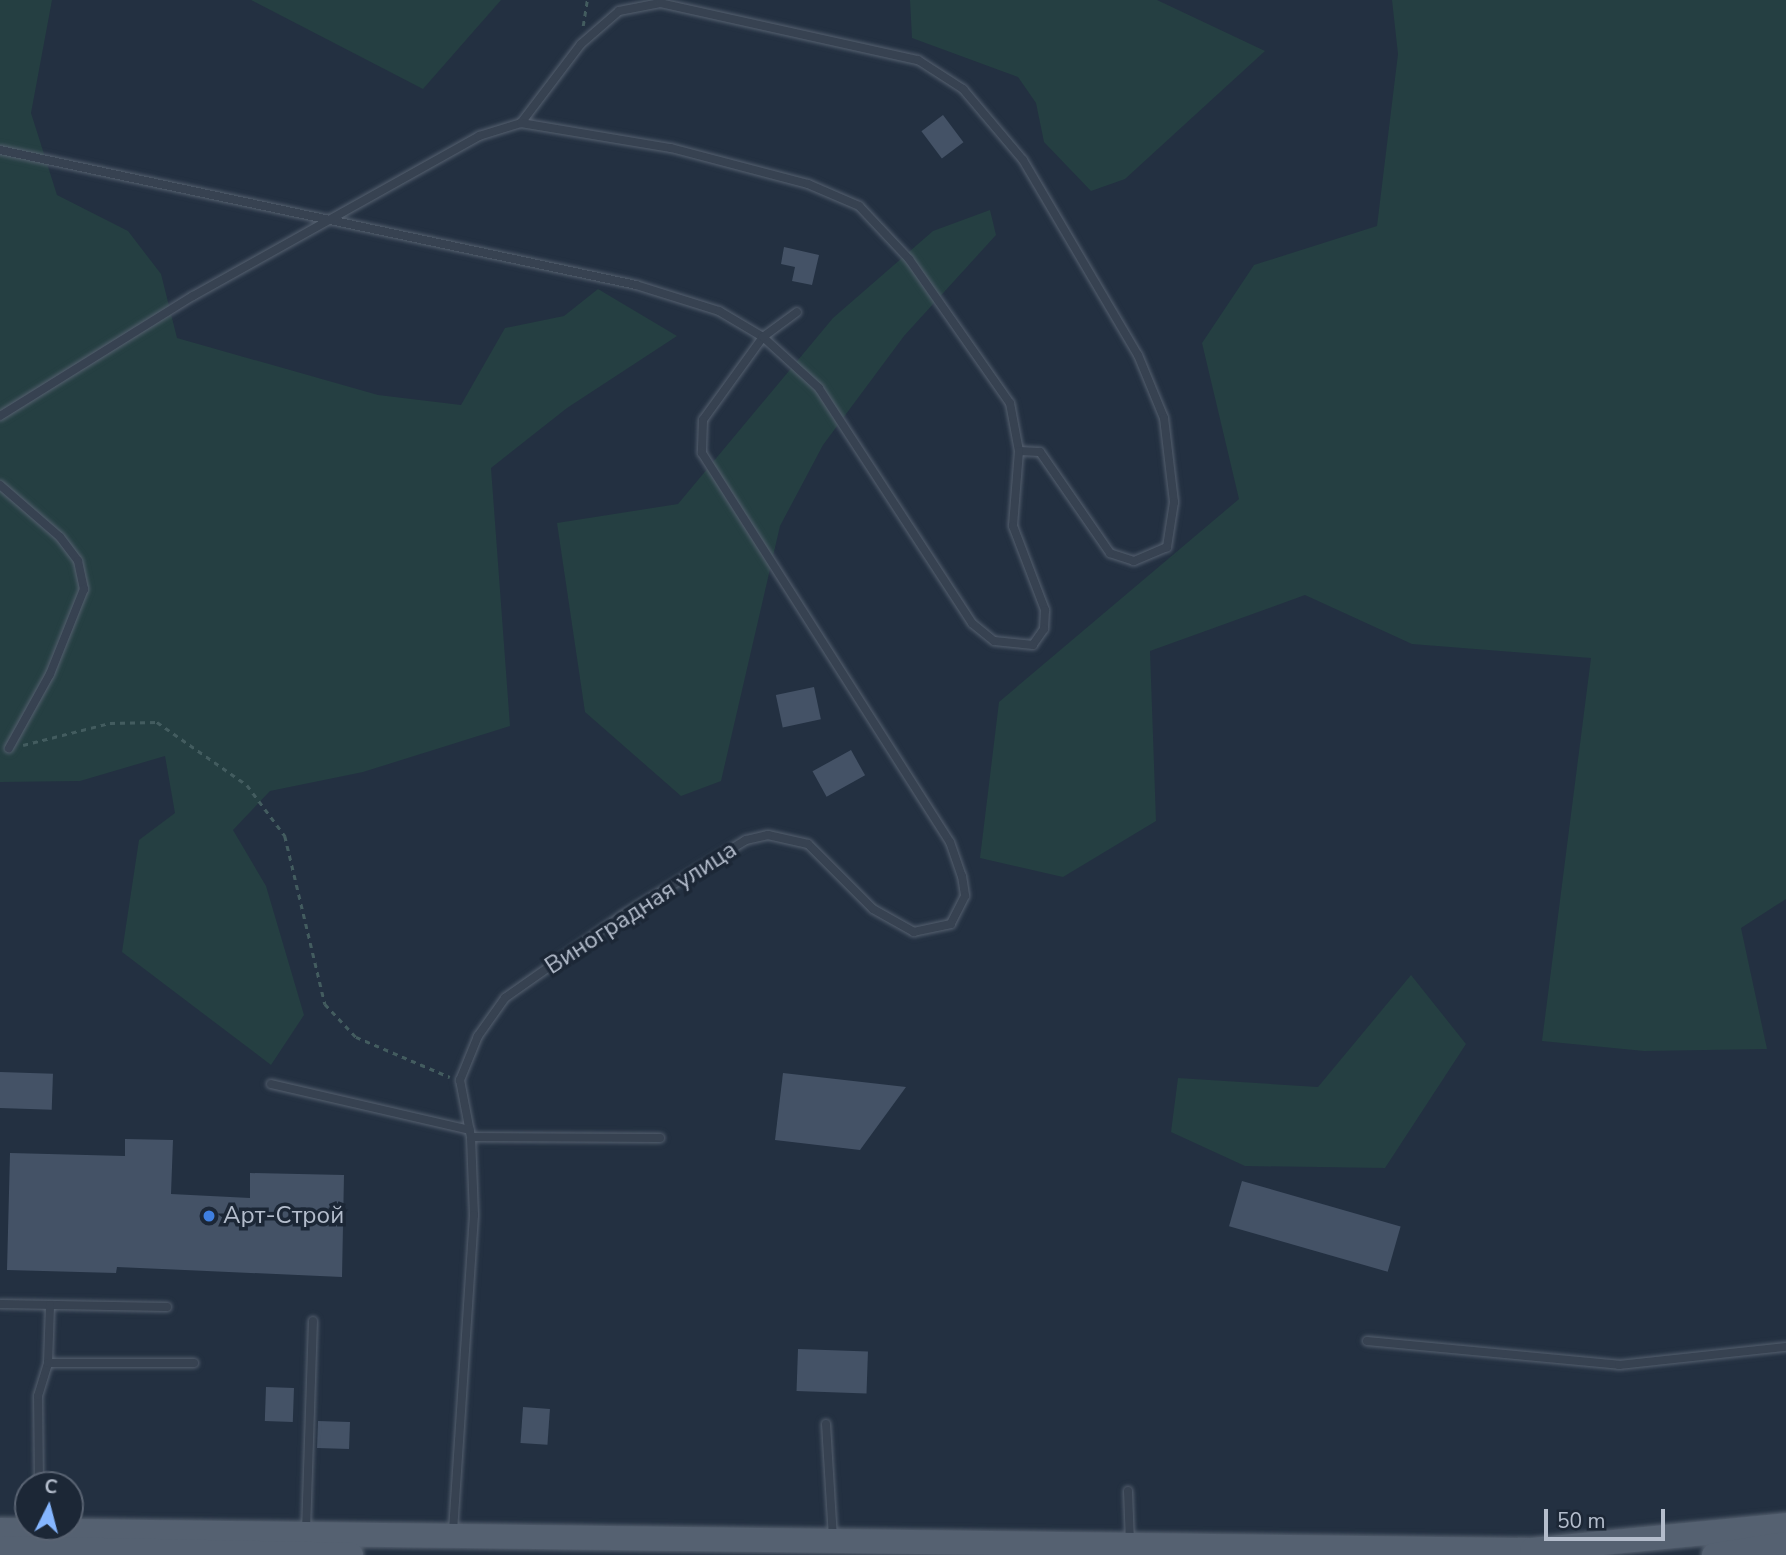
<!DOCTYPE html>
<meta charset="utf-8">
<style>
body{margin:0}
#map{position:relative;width:1786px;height:1555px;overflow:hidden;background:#233041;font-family:"Nunito Sans",sans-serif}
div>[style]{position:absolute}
.green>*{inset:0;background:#253f42}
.building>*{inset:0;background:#445266;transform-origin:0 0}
.path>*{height:2.5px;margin-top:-1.25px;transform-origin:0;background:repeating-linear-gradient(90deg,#435c5f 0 5px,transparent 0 10px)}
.roads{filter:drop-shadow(0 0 2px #55606f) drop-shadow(0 0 2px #55606f)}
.lane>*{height:8px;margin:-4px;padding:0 4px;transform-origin:4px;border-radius:4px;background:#374251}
.primary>*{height:24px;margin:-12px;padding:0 12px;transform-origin:12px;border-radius:12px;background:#556171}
.dots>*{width:19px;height:19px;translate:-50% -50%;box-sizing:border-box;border:4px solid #1c2736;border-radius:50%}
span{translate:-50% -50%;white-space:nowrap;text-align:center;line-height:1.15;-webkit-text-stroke:7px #1c2736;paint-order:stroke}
.street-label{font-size:24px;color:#b4bdcc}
.poi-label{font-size:24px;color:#b4bdcc}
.left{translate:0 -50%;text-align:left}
.north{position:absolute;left:14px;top:1471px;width:70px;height:70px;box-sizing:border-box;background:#1c2736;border:2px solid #596372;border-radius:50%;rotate:6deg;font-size:19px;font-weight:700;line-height:28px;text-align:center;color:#b4bdcc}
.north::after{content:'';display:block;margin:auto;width:24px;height:32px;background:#85b6ff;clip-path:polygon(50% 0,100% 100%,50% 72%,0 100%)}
.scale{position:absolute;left:1544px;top:1509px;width:121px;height:32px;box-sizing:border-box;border:4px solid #b4bdcc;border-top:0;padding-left:9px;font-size:21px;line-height:24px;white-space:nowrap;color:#b4bdcc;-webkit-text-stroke:5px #1c2736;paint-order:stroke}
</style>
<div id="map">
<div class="green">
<div style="clip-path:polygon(0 0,52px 0,31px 113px,57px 195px,128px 231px,161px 274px,177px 338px,378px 395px,461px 405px,505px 328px,564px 316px,598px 289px,677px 336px,567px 408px,491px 468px,510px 726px,363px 772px,270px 791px,233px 830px,266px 886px,304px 1015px,271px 1065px,122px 952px,139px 840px,175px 813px,165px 756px,80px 781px,0 782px)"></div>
<div style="clip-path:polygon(251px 0,501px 0,423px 89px)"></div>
<div style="clip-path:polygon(910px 0,1157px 0,1265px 51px,1125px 179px,1091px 191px,1044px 142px,1036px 103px,1018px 77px,912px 38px)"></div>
<div style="clip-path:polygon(1392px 0,1786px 0,1786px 899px,1741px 928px,1767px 1049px,1644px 1051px,1542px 1041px,1591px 658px,1412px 644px,1305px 595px,1150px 651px,1156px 821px,1063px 877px,980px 858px,999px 702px,1239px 499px,1202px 343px,1254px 265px,1377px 226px,1398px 54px)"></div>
<div style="clip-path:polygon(990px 210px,996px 235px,904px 336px,823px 445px,780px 526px,721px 781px,681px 796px,585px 712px,557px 523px,678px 504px,833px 318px,933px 231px)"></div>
<div style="clip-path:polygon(1411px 975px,1466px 1044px,1385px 1168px,1245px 1166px,1171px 1132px,1178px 1078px,1318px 1087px)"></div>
</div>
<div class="building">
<div style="left:943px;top:115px;width:34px;height:27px;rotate:53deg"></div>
<div style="clip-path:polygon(784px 247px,819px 255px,812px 285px,792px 281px,795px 267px,781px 264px)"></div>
<div style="left:814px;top:687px;width:33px;height:39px;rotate:78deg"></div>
<div style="left:851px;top:750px;width:29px;height:44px;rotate:61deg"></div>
<div style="left:0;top:1072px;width:53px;height:36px;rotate:2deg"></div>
<div style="clip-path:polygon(783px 1073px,906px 1087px,860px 1150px,775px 1140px)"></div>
<div style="clip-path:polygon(125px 1139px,173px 1140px,171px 1194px,250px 1198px,250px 1173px,344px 1175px,342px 1277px,117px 1267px,116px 1273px,7px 1270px,10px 1153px,125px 1156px)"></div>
<div style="left:1242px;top:1181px;width:165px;height:47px;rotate:16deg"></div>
<div style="left:798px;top:1349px;width:70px;height:42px;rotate:2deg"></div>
<div style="left:266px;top:1387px;width:28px;height:34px;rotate:2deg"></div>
<div style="left:523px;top:1407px;width:27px;height:36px;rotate:4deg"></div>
<div style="left:318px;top:1421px;width:32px;height:27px;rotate:2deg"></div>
</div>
<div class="path">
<div style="left:583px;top:26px;width:26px;rotate:-81deg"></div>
<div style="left:23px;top:745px;width:90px;rotate:-14.2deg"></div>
<div style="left:110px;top:723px;width:47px;rotate:-1.2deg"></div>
<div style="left:157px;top:722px;width:110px;rotate:35deg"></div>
<div style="left:247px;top:785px;width:64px;rotate:53.3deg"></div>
<div style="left:285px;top:836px;width:173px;rotate:76.6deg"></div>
<div style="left:325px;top:1004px;width:45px;rotate:46.8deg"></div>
<div style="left:356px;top:1037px;width:102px;rotate:23.1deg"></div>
</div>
<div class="roads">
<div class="lane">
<div style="left:521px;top:123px;width:99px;rotate:-52.8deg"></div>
<div style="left:581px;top:44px;width:50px;rotate:-41deg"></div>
<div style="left:619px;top:11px;width:42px;rotate:-11deg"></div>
<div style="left:660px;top:3px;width:264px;rotate:12.5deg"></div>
<div style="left:918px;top:60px;width:54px;rotate:32.8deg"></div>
<div style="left:963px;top:89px;width:93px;rotate:49.8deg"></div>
<div style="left:1023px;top:160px;width:226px;rotate:59.5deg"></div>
<div style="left:1138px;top:355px;width:68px;rotate:67.6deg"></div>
<div style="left:1164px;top:418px;width:85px;rotate:83.2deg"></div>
<div style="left:1174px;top:502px;width:46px;rotate:98.8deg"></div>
<div style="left:1167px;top:547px;width:36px;rotate:157deg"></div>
<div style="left:1134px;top:561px;width:25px;rotate:-162deg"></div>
<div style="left:1110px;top:553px;width:123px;rotate:-124.7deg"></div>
<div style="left:1040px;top:452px;width:21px;rotate:-177deg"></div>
<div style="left:0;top:150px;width:650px;rotate:11.98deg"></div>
<div style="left:636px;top:285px;width:87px;rotate:17.4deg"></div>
<div style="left:719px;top:311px;width:51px;rotate:30.6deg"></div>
<div style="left:763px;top:337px;width:102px;rotate:125.9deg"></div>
<div style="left:703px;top:420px;width:33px;rotate:92deg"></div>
<div style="left:702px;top:453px;width:461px;rotate:57.5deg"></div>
<div style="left:950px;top:842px;width:36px;rotate:71deg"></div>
<div style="left:962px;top:876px;width:20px;rotate:81deg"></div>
<div style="left:965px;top:896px;width:31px;rotate:117deg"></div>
<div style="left:951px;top:924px;width:38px;rotate:168deg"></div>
<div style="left:914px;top:932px;width:47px;rotate:-150.7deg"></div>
<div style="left:873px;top:909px;width:92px;rotate:-135deg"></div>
<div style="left:808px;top:844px;width:41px;rotate:-167.3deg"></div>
<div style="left:768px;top:835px;width:23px;rotate:167deg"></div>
<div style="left:746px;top:840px;width:144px;rotate:148.6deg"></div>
<div style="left:623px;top:915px;width:144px;rotate:144.9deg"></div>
<div style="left:505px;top:998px;width:47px;rotate:125.4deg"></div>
<div style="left:478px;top:1036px;width:48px;rotate:112.2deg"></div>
<div style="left:460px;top:1080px;width:58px;rotate:79.1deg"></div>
<div style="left:471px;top:1137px;width:78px;rotate:87.8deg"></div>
<div style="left:474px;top:1215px;width:320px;rotate:93.8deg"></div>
<div style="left:0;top:416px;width:227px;rotate:-31.9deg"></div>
<div style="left:193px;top:296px;width:328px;rotate:-29.2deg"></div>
<div style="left:479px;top:136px;width:44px;rotate:-17.2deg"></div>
<div style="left:521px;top:123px;width:152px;rotate:9.5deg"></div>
<div style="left:671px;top:148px;width:142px;rotate:14.7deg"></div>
<div style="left:808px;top:184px;width:56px;rotate:23.3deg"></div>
<div style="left:859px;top:206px;width:73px;rotate:46.7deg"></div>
<div style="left:909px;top:259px;width:176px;rotate:55deg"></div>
<div style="left:1010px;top:403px;width:49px;rotate:79.4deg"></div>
<div style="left:1019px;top:451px;width:75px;rotate:94.6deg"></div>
<div style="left:1013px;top:526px;width:90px;rotate:69.1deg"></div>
<div style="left:1045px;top:610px;width:19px;rotate:93deg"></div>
<div style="left:1044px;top:629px;width:19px;rotate:125deg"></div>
<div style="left:1033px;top:645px;width:39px;rotate:-174deg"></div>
<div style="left:994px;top:641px;width:28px;rotate:-141deg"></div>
<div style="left:972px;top:623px;width:280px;rotate:-123.1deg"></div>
<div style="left:819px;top:388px;width:76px;rotate:-137.7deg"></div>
<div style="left:763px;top:337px;width:42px;rotate:-36.3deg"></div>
<div style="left:0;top:485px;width:79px;rotate:40.9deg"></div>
<div style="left:60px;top:537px;width:30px;rotate:53deg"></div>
<div style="left:78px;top:561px;width:29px;rotate:78deg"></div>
<div style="left:84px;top:589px;width:92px;rotate:111.8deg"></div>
<div style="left:50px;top:674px;width:85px;rotate:119deg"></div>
<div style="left:271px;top:1084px;width:204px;rotate:13deg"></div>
<div style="left:471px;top:1137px;width:189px;rotate:0.3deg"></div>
<div style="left:0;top:1304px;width:167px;rotate:1deg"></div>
<div style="left:1367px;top:1341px;width:253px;rotate:5.4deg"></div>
<div style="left:1619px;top:1365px;width:168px;rotate:-6.2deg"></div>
<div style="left:48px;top:1363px;width:58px;rotate:-88deg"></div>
<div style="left:826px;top:1424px;width:115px;rotate:86.5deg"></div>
<div style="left:39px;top:1485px;width:89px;rotate:-90.6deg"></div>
<div style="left:38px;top:1396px;width:34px;rotate:-73deg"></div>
<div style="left:48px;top:1363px;width:146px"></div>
<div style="left:1128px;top:1491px;width:52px;rotate:87.8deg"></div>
<div style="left:306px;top:1531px;width:210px;rotate:-88.1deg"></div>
</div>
<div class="primary">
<div style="left:0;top:1530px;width:1532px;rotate:0.75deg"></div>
<div style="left:1532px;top:1550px;width:255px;rotate:-5.6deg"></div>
<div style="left:0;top:1548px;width:351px;rotate:1.1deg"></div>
<div style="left:1714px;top:1555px;width:73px;rotate:-8.7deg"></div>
</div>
</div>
<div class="dots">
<div style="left:209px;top:1216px;background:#3f7fe0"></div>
</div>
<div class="street-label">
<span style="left:641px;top:908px;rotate:-33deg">Виноградная улица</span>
</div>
<div class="poi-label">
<span class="left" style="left:223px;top:1216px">Арт-Строй</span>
</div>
<div class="north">С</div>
<div class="scale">50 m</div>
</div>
